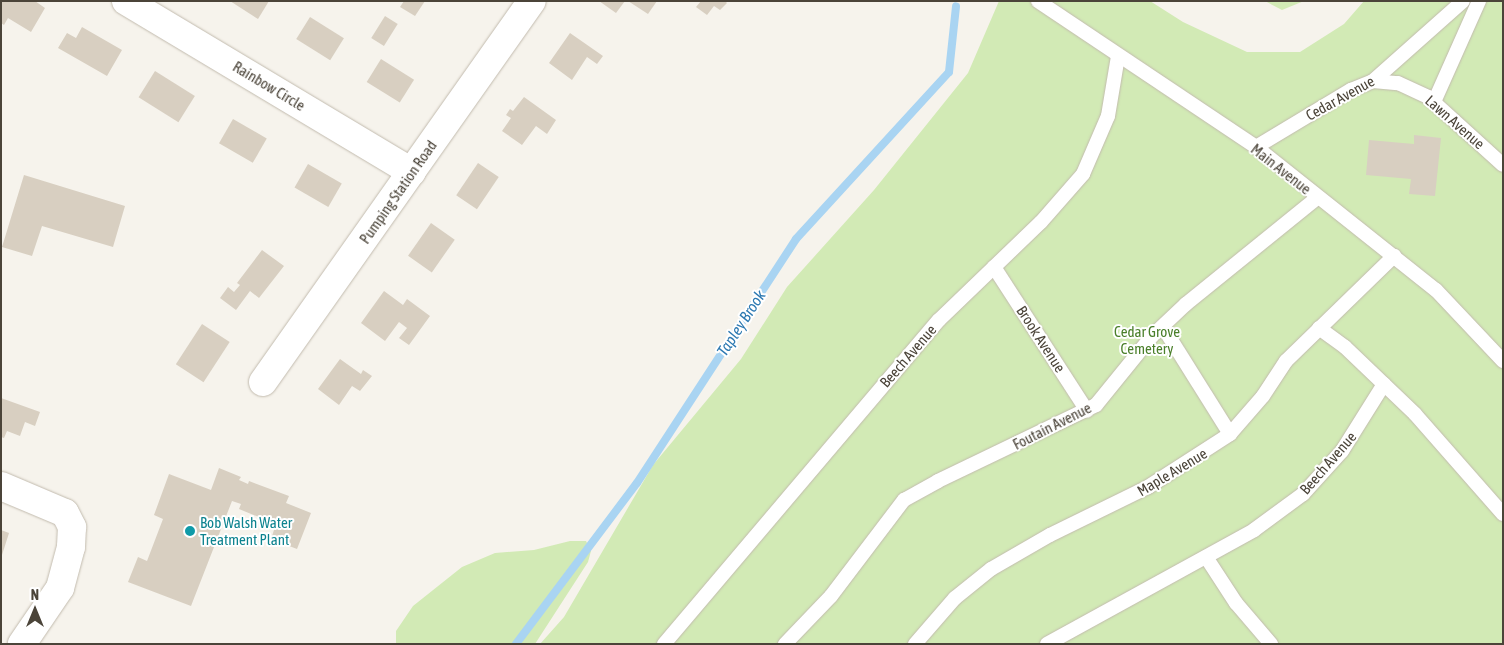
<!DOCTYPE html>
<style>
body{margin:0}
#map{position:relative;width:1504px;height:645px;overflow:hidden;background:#f6f3ec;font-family:"Asap Condensed",sans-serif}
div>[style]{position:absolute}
.green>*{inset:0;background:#d2eab5}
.stream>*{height:8px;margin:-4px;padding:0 4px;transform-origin:4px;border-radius:4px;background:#a9d4f2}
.building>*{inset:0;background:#d8cfc1;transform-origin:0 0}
.roads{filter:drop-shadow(0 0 1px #c2bbae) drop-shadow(0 0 1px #c2bbae)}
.lane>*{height:14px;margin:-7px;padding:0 7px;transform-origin:7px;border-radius:7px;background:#fff}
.street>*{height:28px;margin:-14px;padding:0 14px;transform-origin:14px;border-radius:14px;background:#fff}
.dots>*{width:14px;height:14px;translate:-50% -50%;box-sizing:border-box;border:2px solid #fff;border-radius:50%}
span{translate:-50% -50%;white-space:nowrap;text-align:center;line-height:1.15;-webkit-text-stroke:4px #fff;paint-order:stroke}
.street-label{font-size:15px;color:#4b4439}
.park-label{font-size:15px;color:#4a7f2a}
.culture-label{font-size:15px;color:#0d838f}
.left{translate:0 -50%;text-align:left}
.water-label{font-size:16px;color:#2e7ab2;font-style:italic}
.frame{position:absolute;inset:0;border:2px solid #4b4439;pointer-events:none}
.north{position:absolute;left:10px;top:585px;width:50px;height:50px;-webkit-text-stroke:4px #fff;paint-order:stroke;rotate:0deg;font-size:14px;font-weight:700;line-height:20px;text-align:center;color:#4b4439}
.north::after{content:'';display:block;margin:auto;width:18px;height:22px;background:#4b4439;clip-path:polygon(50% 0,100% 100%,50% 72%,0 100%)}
</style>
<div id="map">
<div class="green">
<div style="clip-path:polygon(999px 1px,1150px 1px,1183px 22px,1247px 52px,1300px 52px,1344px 24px,1364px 1px,1503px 1px,1503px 644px,540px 644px,564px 617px,653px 465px,741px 359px,787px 287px,874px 190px,968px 73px)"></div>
<div style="clip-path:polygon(1265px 1px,1304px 1px,1282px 10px)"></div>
<div style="clip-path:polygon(570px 541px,586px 541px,591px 551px,588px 562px,535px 644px,396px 644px,396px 631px,413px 606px,462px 567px,495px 553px,534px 550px)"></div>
</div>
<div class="stream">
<div style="left:516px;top:644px;width:201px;rotate:-53.1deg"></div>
<div style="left:637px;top:483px;width:291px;rotate:-56.9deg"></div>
<div style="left:796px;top:239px;width:226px;rotate:-47.5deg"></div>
<div style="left:949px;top:72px;width:66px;rotate:-83.9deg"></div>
</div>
<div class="building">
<div style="clip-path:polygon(1px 1px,35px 1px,45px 8px,31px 32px,8px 18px,4px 25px,1px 23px)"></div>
<div style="clip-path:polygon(230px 1px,269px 1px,258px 19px)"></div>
<div style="clip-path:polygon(404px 1px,425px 1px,415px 16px,400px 7px)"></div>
<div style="clip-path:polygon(599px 1px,625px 1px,616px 13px)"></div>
<div style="clip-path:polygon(628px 1px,657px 1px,648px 14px)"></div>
<div style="clip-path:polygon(701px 1px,725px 1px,727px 3px,720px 10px,714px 6px,707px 15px,696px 7px)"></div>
<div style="left:385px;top:16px;width:15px;height:26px;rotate:32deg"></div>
<div style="left:310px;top:17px;width:40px;height:26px;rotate:32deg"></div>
<div style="clip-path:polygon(82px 27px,122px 50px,107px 76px,58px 48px,67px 33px,76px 38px)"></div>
<div style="clip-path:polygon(570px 33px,603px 56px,597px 64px,587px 57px,572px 80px,549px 63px)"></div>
<div style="left:381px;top:59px;width:39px;height:27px;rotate:32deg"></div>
<div style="left:155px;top:71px;width:47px;height:31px;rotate:32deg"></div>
<div style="clip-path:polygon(524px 97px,556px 120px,547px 134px,536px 126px,522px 145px,502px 131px,511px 118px,506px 115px,510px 109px,513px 111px)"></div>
<div style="left:233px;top:119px;width:39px;height:28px;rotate:30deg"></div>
<div style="clip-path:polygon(1414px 135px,1441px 138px,1435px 196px,1409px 194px,1411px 179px,1366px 175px,1369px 140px,1414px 144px)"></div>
<div style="left:478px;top:163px;width:25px;height:39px;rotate:34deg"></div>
<div style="left:308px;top:164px;width:39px;height:27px;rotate:30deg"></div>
<div style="clip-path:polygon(24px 175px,125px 206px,113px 247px,42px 226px,32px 256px,2px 247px)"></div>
<div style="left:431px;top:223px;width:29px;height:40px;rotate:35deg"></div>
<div style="clip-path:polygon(262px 250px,284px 266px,259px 298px,250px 291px,236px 310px,220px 298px,228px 287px,234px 292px,240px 285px,237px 283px)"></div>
<div style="clip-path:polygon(384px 291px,403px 305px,407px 299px,430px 316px,409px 345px,399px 338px,407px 328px,399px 322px,385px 341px,361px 323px)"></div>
<div style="left:202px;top:324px;width:33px;height:48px;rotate:33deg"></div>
<div style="clip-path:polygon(340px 359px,361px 374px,363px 370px,372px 376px,360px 391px,352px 386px,339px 405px,318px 389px)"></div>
<div style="clip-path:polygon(1px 398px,40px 412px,35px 426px,25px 422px,20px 436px,7px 431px,4px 438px,1px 437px)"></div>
<div style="clip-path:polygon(219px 468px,241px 477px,239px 480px,248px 484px,249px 481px,289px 496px,286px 503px,311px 513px,297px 549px,271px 539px,276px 524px,239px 509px,241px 504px,232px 501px,191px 606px,128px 582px,138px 557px,147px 561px,163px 519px,154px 515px,169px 474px,211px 490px)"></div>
<div style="clip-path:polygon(1px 530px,9px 533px,2px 555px,1px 555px)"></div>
</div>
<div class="roads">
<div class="lane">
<div style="left:1038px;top:1px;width:262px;rotate:33.8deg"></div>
<div style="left:1256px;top:147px;width:230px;rotate:38.5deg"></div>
<div style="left:1436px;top:290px;width:98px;rotate:46.7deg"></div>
<div style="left:1373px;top:81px;width:25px;rotate:5deg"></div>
<div style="left:1398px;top:83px;width:33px;rotate:25deg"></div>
<div style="left:1428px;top:97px;width:101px;rotate:42.2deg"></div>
<div style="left:1434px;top:102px;width:111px;rotate:-66deg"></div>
<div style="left:1256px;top:147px;width:111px;rotate:-31deg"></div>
<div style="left:1351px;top:90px;width:24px;rotate:-22deg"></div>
<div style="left:1373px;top:81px;width:120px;rotate:-41.6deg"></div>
<div style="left:994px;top:267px;width:171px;rotate:57.1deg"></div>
<div style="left:1163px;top:327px;width:126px;rotate:57.9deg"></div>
<div style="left:1319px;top:328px;width:32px;rotate:36deg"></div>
<div style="left:1345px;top:347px;width:97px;rotate:43.7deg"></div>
<div style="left:1415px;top:414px;width:133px;rotate:48.7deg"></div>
<div style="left:1206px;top:557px;width:55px;rotate:56.9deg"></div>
<div style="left:1236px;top:603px;width:54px;rotate:49.5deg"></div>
<div style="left:664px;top:644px;width:425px;rotate:-49.7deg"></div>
<div style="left:939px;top:320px;width:141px;rotate:-43.9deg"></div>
<div style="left:1041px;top:222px;width:64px;rotate:-48.8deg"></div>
<div style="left:1083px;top:174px;width:63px;rotate:-66.7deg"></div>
<div style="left:1108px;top:116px;width:61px;rotate:-80.5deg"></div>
<div style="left:785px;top:644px;width:66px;rotate:-46.2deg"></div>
<div style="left:831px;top:596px;width:121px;rotate:-52.8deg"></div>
<div style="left:904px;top:500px;width:39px;rotate:-29deg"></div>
<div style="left:938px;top:481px;width:175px;rotate:-25.7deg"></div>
<div style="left:1096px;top:405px;width:89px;rotate:-50.9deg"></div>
<div style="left:1152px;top:336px;width:47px;rotate:-43.3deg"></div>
<div style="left:1186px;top:304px;width:169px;rotate:-39deg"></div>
<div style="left:915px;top:644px;width:61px;rotate:-49deg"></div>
<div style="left:955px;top:598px;width:46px;rotate:-38.9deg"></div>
<div style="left:991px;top:569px;width:68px;rotate:-30deg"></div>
<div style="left:1050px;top:535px;width:109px;rotate:-26.1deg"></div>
<div style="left:1148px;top:487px;width:98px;rotate:-32.9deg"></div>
<div style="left:1230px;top:434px;width:50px;rotate:-49deg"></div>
<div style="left:1263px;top:396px;width:42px;rotate:-56.7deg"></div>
<div style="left:1286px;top:361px;width:151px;rotate:-44.2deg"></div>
<div style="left:1047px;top:644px;width:236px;rotate:-28.8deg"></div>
<div style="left:1254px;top:530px;width:61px;rotate:-36.3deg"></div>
<div style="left:1303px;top:494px;width:58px;rotate:-47.8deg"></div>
<div style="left:1342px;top:451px;width:79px;rotate:-57.9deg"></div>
</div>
<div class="street">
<div style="left:126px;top:1px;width:333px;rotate:30.9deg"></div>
<div style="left:263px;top:382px;width:466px;rotate:-54.8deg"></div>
<div style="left:1px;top:486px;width:69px;rotate:22.9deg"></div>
<div style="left:65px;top:513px;width:16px;rotate:63deg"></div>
<div style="left:72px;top:527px;width:20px;rotate:93deg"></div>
<div style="left:71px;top:547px;width:42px;rotate:105deg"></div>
<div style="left:60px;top:588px;width:68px;rotate:124.2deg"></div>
</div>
</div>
<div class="dots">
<div style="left:190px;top:531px;background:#0f9aa8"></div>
</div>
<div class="street-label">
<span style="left:269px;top:86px;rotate:31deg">Rainbow Circle</span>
<span style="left:1340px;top:98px;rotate:-29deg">Cedar Avenue</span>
<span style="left:1455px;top:122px;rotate:41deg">Lawn Avenue</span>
<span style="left:1281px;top:169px;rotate:38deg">Main Avenue</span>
<span style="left:398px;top:192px;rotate:-55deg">Pumping Station Road</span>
<span style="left:1041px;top:339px;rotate:57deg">Brook Avenue</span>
<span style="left:908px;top:356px;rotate:-49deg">Beech Avenue</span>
<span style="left:1052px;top:426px;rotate:-27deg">Foutain Avenue</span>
<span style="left:1328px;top:463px;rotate:-49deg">Beech Avenue</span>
<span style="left:1172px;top:472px;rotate:-31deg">Maple Avenue</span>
</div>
<div class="park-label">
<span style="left:1147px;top:340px">Cedar Grove<br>Cemetery</span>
</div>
<div class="culture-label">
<span class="left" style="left:200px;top:531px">Bob Walsh Water<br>Treatment Plant</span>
</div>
<div class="water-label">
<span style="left:741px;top:323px;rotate:-57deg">Tapley Brook</span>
</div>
<div class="frame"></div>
<div class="north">N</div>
</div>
